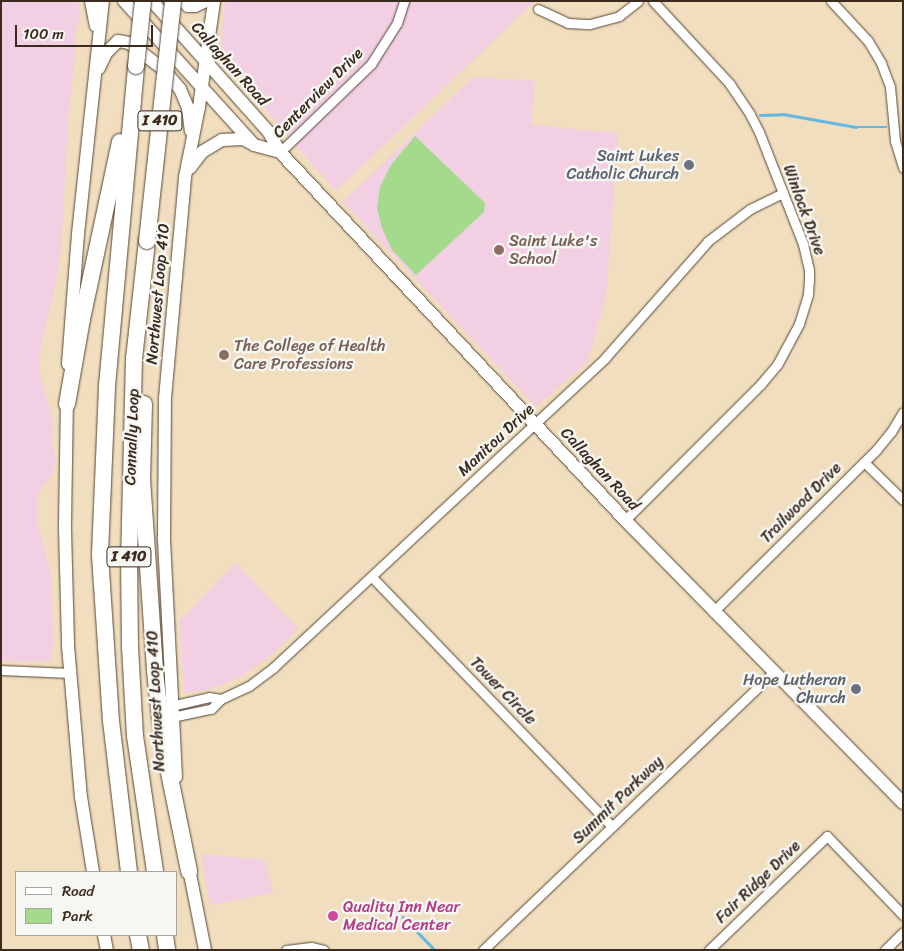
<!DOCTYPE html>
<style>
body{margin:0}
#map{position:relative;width:904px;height:951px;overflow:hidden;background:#f0debe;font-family:Sriracha,sans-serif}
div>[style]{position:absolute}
.built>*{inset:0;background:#f2cfe2}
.green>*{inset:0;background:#a3da8c}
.stream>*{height:2.5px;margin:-1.25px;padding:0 1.25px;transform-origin:1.25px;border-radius:1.25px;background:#64b8e0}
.roads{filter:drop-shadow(0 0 1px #564536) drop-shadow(0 0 1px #564536)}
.minor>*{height:9px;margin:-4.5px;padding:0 4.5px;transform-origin:4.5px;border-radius:4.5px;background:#fff}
.secondary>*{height:12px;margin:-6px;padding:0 6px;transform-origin:6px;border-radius:6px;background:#fff}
.motorway>*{height:16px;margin:-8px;padding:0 8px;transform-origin:8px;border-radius:8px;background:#fff}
.bridges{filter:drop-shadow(0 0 1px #564536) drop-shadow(0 0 1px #564536)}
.motorway-bridge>*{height:16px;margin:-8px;padding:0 8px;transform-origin:8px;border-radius:8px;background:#fff}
.dots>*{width:14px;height:14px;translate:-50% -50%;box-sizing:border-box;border:2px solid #f6f6f2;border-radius:50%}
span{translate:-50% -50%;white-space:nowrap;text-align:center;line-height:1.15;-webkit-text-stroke:5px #f6f6f2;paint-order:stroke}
.shield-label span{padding:1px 4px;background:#f6f6f2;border:1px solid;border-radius:4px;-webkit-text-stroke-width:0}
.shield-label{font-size:15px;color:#3b2a1e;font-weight:700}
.street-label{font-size:16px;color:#3b2a1e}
.worship-label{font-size:16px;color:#5b616d}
.right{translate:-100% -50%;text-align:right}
.education-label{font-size:16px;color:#785e54}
.left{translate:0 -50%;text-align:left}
.hotel-label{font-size:16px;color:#b23c85}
.frame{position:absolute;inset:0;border:2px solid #3b2a1e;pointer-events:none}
.legend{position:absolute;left:15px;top:871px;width:162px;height:65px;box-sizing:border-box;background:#f6f6f2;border:1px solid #aba49d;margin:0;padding:6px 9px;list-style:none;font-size:15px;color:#3b2a1e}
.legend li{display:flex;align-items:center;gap:10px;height:25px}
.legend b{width:25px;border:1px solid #aba49d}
.scale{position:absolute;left:15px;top:25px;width:138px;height:22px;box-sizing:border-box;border:2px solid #3b2a1e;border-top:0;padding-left:6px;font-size:15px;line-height:18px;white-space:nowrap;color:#3b2a1e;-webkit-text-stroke:4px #f6f6f2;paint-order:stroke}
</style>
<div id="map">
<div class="built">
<div style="clip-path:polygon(1px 1px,79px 1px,80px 16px,75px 36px,76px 53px,69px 105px,61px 252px,55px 288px,41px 345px,39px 372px,49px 405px,53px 424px,52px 443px,56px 462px,51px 477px,37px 494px,37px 518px,52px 580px,53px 646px,50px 662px,1px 661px)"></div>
<div style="clip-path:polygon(225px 1px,535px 1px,336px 191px,279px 126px,220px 51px)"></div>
<div style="clip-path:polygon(473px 77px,535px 81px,531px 125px,618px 133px,606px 298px,588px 361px,536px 407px,343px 202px)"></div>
<div style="clip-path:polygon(236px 563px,298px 629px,268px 658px,237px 679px,211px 689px,184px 693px,179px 621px)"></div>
<div style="clip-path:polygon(201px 854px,265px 860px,273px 893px,210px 905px)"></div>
</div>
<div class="green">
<div style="clip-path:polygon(415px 136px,485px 203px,484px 212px,416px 275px,392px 250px,382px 228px,377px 208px,380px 187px,391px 165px)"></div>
</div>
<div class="stream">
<div style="left:760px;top:115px;width:23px;rotate:-2deg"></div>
<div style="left:783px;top:114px;width:74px;rotate:10.1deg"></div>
<div style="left:856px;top:127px;width:30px"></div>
<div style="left:403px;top:917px;width:46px;rotate:45.9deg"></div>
</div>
<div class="roads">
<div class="minor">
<div style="left:831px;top:1px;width:54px;rotate:47.2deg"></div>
<div style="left:868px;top:41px;width:26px;rotate:59deg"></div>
<div style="left:881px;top:63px;width:26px;rotate:69deg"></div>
<div style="left:890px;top:87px;width:54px;rotate:84.7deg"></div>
<div style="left:895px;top:141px;width:28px;rotate:73deg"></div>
<div style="left:538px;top:9px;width:33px;rotate:25deg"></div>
<div style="left:568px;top:23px;width:22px;rotate:3deg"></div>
<div style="left:590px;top:24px;width:30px;rotate:-15deg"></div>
<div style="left:619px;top:16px;width:24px;rotate:-38deg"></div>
<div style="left:280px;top:152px;width:127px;rotate:-44deg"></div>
<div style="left:371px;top:64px;width:49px;rotate:-57.6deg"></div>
<div style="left:397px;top:23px;width:23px;rotate:-72deg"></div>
<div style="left:864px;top:462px;width:54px;rotate:44.3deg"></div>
<div style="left:625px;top:520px;width:191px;rotate:-45deg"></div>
<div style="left:760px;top:385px;width:26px;rotate:-50deg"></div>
<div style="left:777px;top:365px;width:47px;rotate:-61.8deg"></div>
<div style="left:799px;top:324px;width:31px;rotate:-73deg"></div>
<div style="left:808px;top:294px;width:14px;rotate:-86deg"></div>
<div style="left:809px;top:280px;width:10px;rotate:-90deg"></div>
<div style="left:809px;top:270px;width:27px;rotate:-103deg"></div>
<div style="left:803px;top:244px;width:120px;rotate:-111.4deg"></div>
<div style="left:759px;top:132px;width:20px;rotate:-117deg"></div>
<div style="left:750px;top:114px;width:36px;rotate:-124deg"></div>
<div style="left:730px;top:84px;width:113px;rotate:-132.9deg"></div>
<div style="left:372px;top:577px;width:346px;rotate:46.1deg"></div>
<div style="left:713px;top:612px;width:231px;rotate:-44.8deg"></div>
<div style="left:877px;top:449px;width:22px;rotate:-51deg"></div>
<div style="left:891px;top:432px;width:23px;rotate:-59deg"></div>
<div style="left:1px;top:670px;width:69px;rotate:2.5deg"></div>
<div style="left:171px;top:706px;width:39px;rotate:-13deg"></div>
<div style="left:209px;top:697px;width:12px;rotate:9deg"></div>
<div style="left:172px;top:717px;width:40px;rotate:-12deg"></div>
<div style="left:211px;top:709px;width:14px;rotate:-45deg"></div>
<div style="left:221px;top:699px;width:31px;rotate:-25deg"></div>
<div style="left:249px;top:686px;width:31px;rotate:-37deg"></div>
<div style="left:274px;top:667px;width:453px;rotate:-43deg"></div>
<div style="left:605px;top:358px;width:156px;rotate:-48.6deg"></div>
<div style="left:708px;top:241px;width:53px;rotate:-37.3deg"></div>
<div style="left:750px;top:209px;width:37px;rotate:-26deg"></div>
<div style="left:286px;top:950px;width:25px;rotate:-7deg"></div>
<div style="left:311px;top:947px;width:13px;rotate:13deg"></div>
<div style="left:483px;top:950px;width:402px;rotate:-43.7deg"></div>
<div style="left:709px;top:950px;width:164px;rotate:-44deg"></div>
<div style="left:827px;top:836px;width:110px;rotate:46.1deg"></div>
<div style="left:885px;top:950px;width:25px;rotate:-45deg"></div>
</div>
<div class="secondary">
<div style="left:91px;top:1px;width:25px;rotate:79deg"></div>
<div style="left:124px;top:1px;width:194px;rotate:47.9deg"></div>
<div style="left:254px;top:145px;width:27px;rotate:15deg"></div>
<div style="left:152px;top:1px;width:174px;rotate:48.3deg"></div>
<div style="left:268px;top:131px;width:24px;rotate:60deg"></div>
<div style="left:280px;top:152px;width:504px;rotate:46.85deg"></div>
<div style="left:625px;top:520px;width:397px;rotate:45.5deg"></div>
<div style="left:183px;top:1px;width:7px;rotate:45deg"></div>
<div style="left:188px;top:6px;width:7px"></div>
<div style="left:195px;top:6px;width:12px;rotate:-24deg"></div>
<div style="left:99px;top:68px;width:17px;rotate:-65deg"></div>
<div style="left:106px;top:53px;width:17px;rotate:-45deg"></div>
<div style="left:118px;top:41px;width:11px;rotate:10deg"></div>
<div style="left:129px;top:43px;width:44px;rotate:37.6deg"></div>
<div style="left:164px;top:70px;width:25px;rotate:50deg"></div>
<div style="left:180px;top:89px;width:21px;rotate:67deg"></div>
<div style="left:188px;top:108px;width:23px;rotate:83deg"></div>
<div style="left:190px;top:168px;width:20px;rotate:-53deg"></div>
<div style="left:202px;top:152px;width:23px;rotate:-31deg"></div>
<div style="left:222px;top:140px;width:21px;rotate:-3deg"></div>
<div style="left:243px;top:139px;width:9px;rotate:27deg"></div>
<div style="left:68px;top:364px;width:130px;rotate:-85.6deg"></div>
<div style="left:78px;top:234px;width:234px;rotate:-83.9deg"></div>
<div style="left:67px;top:397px;width:132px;rotate:90.9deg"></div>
<div style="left:65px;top:529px;width:117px;rotate:88.5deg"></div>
<div style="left:68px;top:646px;width:152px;rotate:85.1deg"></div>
<div style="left:81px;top:797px;width:76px;rotate:80.9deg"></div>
<div style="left:176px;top:777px;width:241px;rotate:-92.9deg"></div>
<div style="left:164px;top:536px;width:138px;rotate:-89.6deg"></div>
<div style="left:165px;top:398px;width:222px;rotate:-84.8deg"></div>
<div style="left:185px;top:177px;width:71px;rotate:-78.7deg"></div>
<div style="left:199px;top:107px;width:107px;rotate:-81.9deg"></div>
<div style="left:188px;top:864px;width:88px;rotate:78.8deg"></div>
<div style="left:104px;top:935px;width:15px;rotate:79deg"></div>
</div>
<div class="motorway">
<div style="left:147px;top:241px;width:118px;rotate:96.3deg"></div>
<div style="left:134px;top:358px;width:198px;rotate:91.4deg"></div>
<div style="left:129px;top:556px;width:91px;rotate:89.4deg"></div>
<div style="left:130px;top:647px;width:89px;rotate:86.8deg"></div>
<div style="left:135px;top:736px;width:137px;rotate:81.6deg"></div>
<div style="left:67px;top:404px;width:86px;rotate:-80deg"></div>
<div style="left:82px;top:319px;width:181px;rotate:-77.9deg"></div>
<div style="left:144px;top:404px;width:75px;rotate:91.5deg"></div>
<div style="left:142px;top:479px;width:192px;rotate:86.1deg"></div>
<div style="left:155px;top:671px;width:72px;rotate:83.7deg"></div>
<div style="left:163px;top:743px;width:131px;rotate:78.5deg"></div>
<div style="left:129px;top:872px;width:152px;rotate:-96.8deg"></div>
<div style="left:111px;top:721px;width:167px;rotate:-93.8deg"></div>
<div style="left:100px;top:554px;width:168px;rotate:-87.6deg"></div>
<div style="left:107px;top:386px;width:321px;rotate:-84.8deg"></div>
<div style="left:138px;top:935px;width:15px;rotate:79deg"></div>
<div style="left:165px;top:935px;width:15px;rotate:82deg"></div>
</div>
</div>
<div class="bridges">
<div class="motorway-bridge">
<div style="left:136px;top:66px;width:65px;rotate:-83.9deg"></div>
<div style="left:147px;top:241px;width:241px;rotate:-83.8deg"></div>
</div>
</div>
<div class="dots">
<div style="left:689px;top:165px;background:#6b7280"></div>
<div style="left:499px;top:250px;background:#8d6e63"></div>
<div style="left:224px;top:355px;background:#8d6e63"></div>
<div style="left:856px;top:689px;background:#6b7280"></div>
<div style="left:333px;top:916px;background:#d1479c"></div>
</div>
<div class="shield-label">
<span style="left:160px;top:121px">I 410</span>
<span style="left:129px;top:557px">I 410</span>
</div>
<div class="street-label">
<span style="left:230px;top:64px;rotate:48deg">Callaghan Road</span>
<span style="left:318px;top:93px;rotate:-45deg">Centerview Drive</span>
<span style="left:804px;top:210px;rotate:70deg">Winlock Drive</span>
<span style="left:158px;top:294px;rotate:-85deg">Northwest Loop 410</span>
<span style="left:132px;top:437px;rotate:-88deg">Connally Loop</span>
<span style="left:496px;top:440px;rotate:-43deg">Manitou Drive</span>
<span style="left:600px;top:469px;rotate:47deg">Callaghan Road</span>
<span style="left:801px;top:503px;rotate:-45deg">Trailwood Drive</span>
<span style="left:503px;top:691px;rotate:46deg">Tower Circle</span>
<span style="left:156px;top:701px;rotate:-93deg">Northwest Loop 410</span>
<span style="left:618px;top:800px;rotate:-44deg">Summit Parkway</span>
<span style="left:758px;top:882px;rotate:-44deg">Fair Ridge Drive</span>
</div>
<div class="worship-label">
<span class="right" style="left:679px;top:165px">Saint Lukes<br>Catholic Church</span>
<span class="right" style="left:846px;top:689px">Hope Lutheran<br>Church</span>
</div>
<div class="education-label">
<span class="left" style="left:509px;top:250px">Saint Luke's<br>School</span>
<span class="left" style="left:234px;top:355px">The College of Health<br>Care Professions</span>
</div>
<div class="hotel-label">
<span class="left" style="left:343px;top:916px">Quality Inn Near<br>Medical Center</span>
</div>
<div class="frame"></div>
<ul class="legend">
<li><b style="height:6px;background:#fff"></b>Road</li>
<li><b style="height:14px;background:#a3da8c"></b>Park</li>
</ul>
<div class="scale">100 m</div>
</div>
